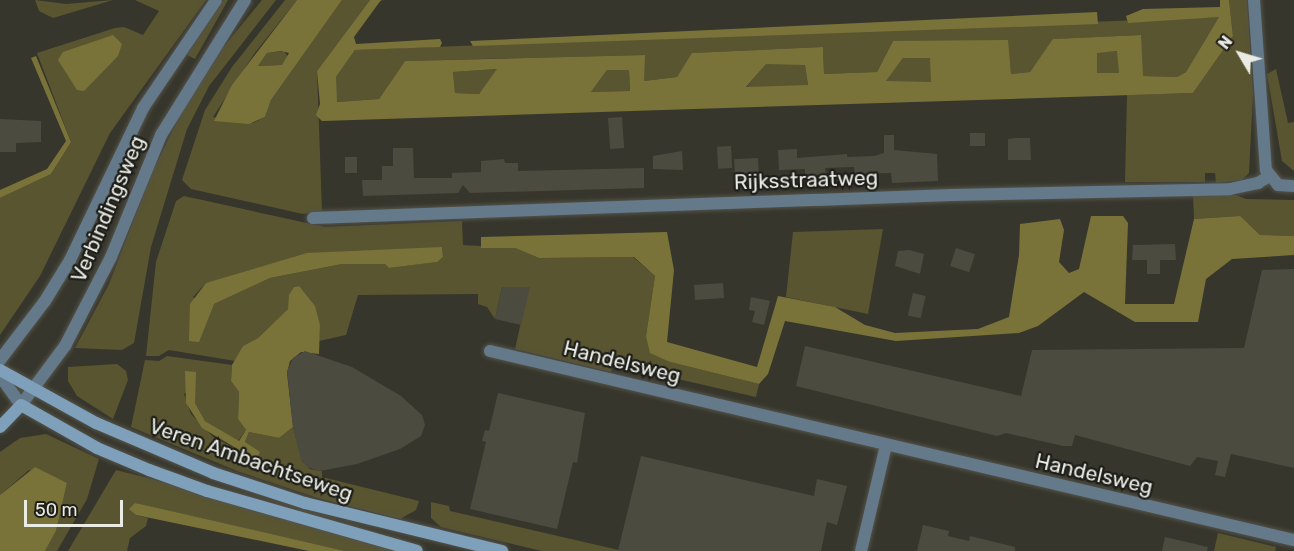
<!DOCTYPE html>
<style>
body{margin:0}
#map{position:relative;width:1294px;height:551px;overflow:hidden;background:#37362c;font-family:Rubik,sans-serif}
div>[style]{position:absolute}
.green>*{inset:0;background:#595530;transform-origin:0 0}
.water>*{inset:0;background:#7a7339}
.building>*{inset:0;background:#4c4b40;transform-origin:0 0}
.roads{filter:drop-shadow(0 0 2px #54534a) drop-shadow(0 0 2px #54534a)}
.minor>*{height:12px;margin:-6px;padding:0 6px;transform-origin:6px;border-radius:6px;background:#647a8a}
.tertiary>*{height:12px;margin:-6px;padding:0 6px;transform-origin:6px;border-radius:6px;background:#647a8a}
.secondary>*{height:12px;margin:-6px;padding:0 6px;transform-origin:6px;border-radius:6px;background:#7ea0ba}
span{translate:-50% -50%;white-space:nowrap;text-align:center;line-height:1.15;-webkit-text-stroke:4.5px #1d1d19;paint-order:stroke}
.street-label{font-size:21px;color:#ebebe5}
.north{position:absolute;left:1210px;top:24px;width:60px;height:60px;-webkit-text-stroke:4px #1d1d19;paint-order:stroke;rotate:308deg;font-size:16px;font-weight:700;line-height:24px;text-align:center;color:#ebebe5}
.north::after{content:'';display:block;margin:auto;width:21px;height:27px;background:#ebebe5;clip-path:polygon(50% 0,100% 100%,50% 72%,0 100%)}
.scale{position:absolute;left:24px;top:500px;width:99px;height:27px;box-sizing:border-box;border:3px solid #ebebe5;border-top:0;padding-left:8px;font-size:18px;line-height:21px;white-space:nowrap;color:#ebebe5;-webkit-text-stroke:4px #1d1d19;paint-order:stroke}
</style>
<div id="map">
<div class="green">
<div style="clip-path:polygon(35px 0,66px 4px,113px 0,53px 18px,39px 11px)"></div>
<div style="clip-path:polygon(135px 0,206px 0,110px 133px,40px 276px,0 335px,0 198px,51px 174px,71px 142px,37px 53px,115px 28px,124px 27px,143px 35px,159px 11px)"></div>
<div style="clip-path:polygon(223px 0,228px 0,195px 59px,187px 55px)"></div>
<div style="clip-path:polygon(262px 0,276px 0,209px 86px,187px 129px,151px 247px,134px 343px,122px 350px,75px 348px,109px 284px,151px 175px,183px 109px,217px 55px)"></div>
<div style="clip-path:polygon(285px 0,297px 0,254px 54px,213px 117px,253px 123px,265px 117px,271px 100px,342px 0,370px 0,317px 71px,322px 211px,303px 214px,191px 189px,182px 180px,205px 110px,232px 67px)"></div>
<div style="clip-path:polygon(1229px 0,1247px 0,1253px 93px,1249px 173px,1242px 180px,1216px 183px,1215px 173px,1205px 173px,1205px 182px,1125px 182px,1127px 95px,1193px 93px,1233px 36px)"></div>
<div style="clip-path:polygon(1219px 17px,1186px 72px,1177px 77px,1142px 76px,1140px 35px,1054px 39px,1030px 72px,1011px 74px,1007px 41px,893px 41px,877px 72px,824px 74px,823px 47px,693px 53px,677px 77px,644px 81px,644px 55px,405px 61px,379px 99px,336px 102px,336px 77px,355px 50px)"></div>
<div style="clip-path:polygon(284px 51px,288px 57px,282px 65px,258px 66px,267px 53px)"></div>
<div style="left:1118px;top:51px;width:22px;height:22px;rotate:87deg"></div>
<div style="clip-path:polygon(903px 58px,931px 58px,931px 82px,885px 82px)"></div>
<div style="clip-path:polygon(766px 63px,805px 64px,808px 86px,746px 88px)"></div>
<div style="clip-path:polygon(498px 69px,479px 94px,455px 93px,453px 72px)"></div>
<div style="clip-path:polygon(1276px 69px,1288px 123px,1294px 122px,1294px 171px,1282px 161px,1267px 74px)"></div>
<div style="clip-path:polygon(607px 70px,629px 70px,630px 91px,591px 92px)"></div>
<div style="clip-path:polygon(1231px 193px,1246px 199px,1294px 200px,1294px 236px,1260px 235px,1239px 216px,1194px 219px,1193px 195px)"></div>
<div style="clip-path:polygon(evenodd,184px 196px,325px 227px,462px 221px,463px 245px,515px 248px,539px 258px,633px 257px,655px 276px,646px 336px,670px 362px,759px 384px,756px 397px,622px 366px,624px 359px,615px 356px,611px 372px,515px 349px,529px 287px,502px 287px,495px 319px,487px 307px,478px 304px,478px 294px,358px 295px,346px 335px,319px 341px,320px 325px,299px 286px,294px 287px,288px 309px,258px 338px,243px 346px,235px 361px,169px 350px,159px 356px,146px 356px,156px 262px,176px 201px,184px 196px,442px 247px,443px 257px,436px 262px,389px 268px,385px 264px,342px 264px,270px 278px,214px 304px,207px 315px,193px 297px,206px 283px,442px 247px)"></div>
<div style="clip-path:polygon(883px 229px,868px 314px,786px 297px,793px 232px)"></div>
<div style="clip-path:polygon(167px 356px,232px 365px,231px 381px,239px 392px,238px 419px,246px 430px,238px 441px,205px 421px,195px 403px,194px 386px,184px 394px,191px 414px,213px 437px,256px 459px,245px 442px,249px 432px,279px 438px,293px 427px,302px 461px,310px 469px,322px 471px,322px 477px,419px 501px,416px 510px,400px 519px,318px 498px,237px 471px,131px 427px,145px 360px,159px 361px)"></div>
<div style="clip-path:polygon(117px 364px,126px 371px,128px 380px,113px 419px,77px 396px,68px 381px,68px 367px)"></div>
<div style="clip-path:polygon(46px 434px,99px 459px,87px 499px,57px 551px,45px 551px,56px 531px,67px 483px,29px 470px,0 495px,0 452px,20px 438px)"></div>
<div style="clip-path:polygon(116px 470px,152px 479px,399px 551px,345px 551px,135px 503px,132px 510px,136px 515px,148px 518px,146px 526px,130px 538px,127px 551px,68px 551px)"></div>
<div style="clip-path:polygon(431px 502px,449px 506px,450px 511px,623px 551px,542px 551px,441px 527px,431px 518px)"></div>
<div style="clip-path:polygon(1218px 533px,1276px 547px,1275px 551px,1214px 551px)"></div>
</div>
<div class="water">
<div style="clip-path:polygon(evenodd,297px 0,342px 0,271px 100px,265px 117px,249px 124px,214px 121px,232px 85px,297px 0,281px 51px,289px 53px,282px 65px,258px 66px,267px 53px,281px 51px)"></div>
<div style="clip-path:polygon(evenodd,370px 0,381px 0,354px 37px,356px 44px,440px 39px,442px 43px,440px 47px,355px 50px,336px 77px,337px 102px,379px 99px,405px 61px,645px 55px,644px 81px,677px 77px,692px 53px,823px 47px,824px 74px,877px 72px,893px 41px,1008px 40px,1011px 74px,1030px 72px,1053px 39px,1141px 35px,1143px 76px,1177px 77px,1186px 72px,1219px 17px,1128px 23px,1126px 16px,1143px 9px,1220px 7px,1220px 0,1229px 0,1233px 36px,1193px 93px,322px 121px,316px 115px,320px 104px,317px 71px,370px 0,1117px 51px,1119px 73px,1097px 73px,1097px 53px,1117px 51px,370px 0,903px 58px,930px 58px,931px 82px,886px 81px,903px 58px,370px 0,766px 64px,805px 65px,808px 85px,746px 87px,766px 64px,370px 0,497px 69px,479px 94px,455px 93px,453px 72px,497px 69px,370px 0,607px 70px,629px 70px,630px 91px,591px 92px,607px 70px)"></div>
<div style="clip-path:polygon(1097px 12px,1098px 24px,473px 46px,470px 41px)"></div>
<div style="clip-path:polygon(113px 35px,122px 44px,118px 56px,84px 91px,77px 90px,58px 60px,63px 52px)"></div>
<div style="clip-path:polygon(36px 56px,71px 142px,51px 174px,0 198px,0 190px,47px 169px,66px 141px,31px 58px)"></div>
<div style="clip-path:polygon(1091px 216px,1123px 216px,1128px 223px,1125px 304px,1174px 304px,1194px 219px,1240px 216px,1260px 235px,1294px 236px,1294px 255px,1232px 259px,1206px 279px,1198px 322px,1135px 322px,1084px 292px,1038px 326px,1019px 333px,896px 341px,785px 321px,768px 374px,759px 384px,670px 362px,650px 353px,646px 336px,655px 276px,634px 257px,539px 258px,515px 248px,481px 248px,481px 237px,667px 232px,674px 270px,667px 342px,757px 367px,778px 296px,835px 307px,865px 325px,895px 333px,978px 329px,1009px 317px,1019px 255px,1020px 224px,1060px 219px,1064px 230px,1059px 262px,1069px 273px,1079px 269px)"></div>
<div style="clip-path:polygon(442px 247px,443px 257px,437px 262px,389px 268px,385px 264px,342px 264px,270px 278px,214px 304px,199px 342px,189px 341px,190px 304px,206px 283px,307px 253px)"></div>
<div style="clip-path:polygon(299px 286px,315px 306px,320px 325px,319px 354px,301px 352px,290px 361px,287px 373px,293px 427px,279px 438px,249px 432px,245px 442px,260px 452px,256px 460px,202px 428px,186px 403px,185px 371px,196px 372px,195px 403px,205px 421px,239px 441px,246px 430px,238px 419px,239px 392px,231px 381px,232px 365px,243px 346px,258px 338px,288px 309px,289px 295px,294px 287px)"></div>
<div style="clip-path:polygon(35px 467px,67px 483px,56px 531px,45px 551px,0 551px,0 495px)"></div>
<div style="clip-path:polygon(135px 503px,149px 506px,345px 551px,309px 551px,136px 515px,129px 509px)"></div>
</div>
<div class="building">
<div style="left:622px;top:117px;width:31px;height:14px;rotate:86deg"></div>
<div style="clip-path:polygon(0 119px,41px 121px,41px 142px,16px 143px,16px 152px,0 152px)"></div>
<div style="left:970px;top:133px;width:15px;height:13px"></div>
<div style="clip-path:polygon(884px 135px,894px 135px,894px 150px,937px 154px,938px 181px,892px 183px,891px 173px,855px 174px,854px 167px,825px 168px,826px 175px,805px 175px,805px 169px,779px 170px,778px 150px,797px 149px,797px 158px,847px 154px,847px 157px,874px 156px,884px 153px)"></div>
<div style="clip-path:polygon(1015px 138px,1030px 138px,1031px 160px,1008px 160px,1008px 139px)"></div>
<div style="left:731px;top:146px;width:22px;height:14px;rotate:87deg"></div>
<div style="clip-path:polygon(393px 148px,413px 148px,414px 178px,452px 178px,452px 173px,481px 172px,481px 161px,504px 159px,505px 163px,518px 163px,518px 171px,644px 168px,644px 188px,470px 193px,463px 185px,458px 193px,363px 196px,362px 180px,382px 180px,382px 166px,393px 166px)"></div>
<div style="clip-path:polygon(682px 151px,683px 170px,653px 169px,653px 156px)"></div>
<div style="left:345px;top:157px;width:12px;height:16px"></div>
<div style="left:758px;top:158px;width:21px;height:24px;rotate:87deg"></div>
<div style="clip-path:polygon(1175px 244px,1176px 260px,1160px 260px,1160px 274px,1147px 274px,1147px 260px,1132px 260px,1133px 245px)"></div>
<div style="left:956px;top:248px;width:20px;height:19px;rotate:18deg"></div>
<div style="clip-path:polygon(909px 250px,924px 254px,920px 274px,895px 266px,898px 251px)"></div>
<div style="clip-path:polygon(1294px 269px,1294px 468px,1231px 454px,1225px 477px,1215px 475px,1218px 461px,1197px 457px,1190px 466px,1075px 435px,1072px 446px,1063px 446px,1006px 433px,997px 436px,796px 386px,805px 346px,1021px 396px,1032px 350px,1244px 348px,1262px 270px)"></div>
<div style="left:723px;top:283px;width:15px;height:29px;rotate:86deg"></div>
<div style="clip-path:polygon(502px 287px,530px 287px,521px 325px,495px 319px)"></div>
<div style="left:913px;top:293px;width:13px;height:23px;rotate:13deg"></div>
<div style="clip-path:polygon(751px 297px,770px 301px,764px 325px,752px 322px,755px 311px,749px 310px)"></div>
<div style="clip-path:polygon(305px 351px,352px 367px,401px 396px,422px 415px,425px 425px,421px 436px,400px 449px,357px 464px,320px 471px,307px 467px,301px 459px,293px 427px,287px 371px,293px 358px)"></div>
<div style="clip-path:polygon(498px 393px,585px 413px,577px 463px,573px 462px,557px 529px,470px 509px,486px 442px,482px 441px,485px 430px,489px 431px)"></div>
<div style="clip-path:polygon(641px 456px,814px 496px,817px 479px,847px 486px,837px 525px,827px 522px,821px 551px,618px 551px)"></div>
<div style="clip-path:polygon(923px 525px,949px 531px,948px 536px,969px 541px,970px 536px,1015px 547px,1015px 551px,917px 551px)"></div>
<div style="clip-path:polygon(1165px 537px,1208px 547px,1207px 551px,1162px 551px)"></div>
</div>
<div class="roads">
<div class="minor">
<div style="left:313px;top:218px;width:639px;rotate:-2.06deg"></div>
<div style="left:952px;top:195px;width:278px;rotate:-1.2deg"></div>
<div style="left:1230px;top:189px;width:29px;rotate:-12deg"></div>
<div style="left:1258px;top:183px;width:13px;rotate:-32deg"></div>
<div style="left:490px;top:351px;width:826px;rotate:13.23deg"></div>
<div style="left:861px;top:551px;width:109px;rotate:-76.7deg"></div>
</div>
<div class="tertiary">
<div style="left:1254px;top:0;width:170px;rotate:86deg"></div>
<div style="left:1266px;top:170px;width:19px;rotate:51deg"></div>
<div style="left:1278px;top:185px;width:16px;rotate:4deg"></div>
<div style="left:0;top:360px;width:74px;rotate:-52.7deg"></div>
<div style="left:45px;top:301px;width:48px;rotate:-58.6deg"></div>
<div style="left:70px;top:260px;width:169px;rotate:-64.3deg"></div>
<div style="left:143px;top:108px;width:130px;rotate:-55.9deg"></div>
<div style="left:0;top:376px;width:36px;rotate:54deg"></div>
<div style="left:21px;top:405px;width:74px;rotate:-53.3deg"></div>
<div style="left:65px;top:346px;width:100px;rotate:-62.7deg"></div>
<div style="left:111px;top:257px;width:132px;rotate:-67.7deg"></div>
<div style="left:161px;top:135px;width:159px;rotate:-58.1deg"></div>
</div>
<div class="secondary">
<div style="left:0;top:370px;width:110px;rotate:28.9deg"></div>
<div style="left:96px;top:423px;width:127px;rotate:23.1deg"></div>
<div style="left:213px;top:473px;width:97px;rotate:18.1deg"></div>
<div style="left:305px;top:503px;width:203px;rotate:13.7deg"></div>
<div style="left:0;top:427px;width:30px;rotate:-46deg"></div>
<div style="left:21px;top:405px;width:87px;rotate:29.5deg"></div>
<div style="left:97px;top:448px;width:56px;rotate:22.9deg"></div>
<div style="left:149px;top:470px;width:62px;rotate:19.9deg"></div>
<div style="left:207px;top:491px;width:218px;rotate:15.9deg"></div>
</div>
</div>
<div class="street-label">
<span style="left:806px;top:180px;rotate:-2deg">Rijksstraatweg</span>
<span style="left:108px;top:209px;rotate:-67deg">Verbindingsweg</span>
<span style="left:622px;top:362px;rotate:14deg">Handelsweg</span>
<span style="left:251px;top:460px;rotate:19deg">Veren Ambachtseweg</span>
<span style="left:1094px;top:474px;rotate:13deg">Handelsweg</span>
</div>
<div class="north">N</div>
<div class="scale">50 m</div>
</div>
